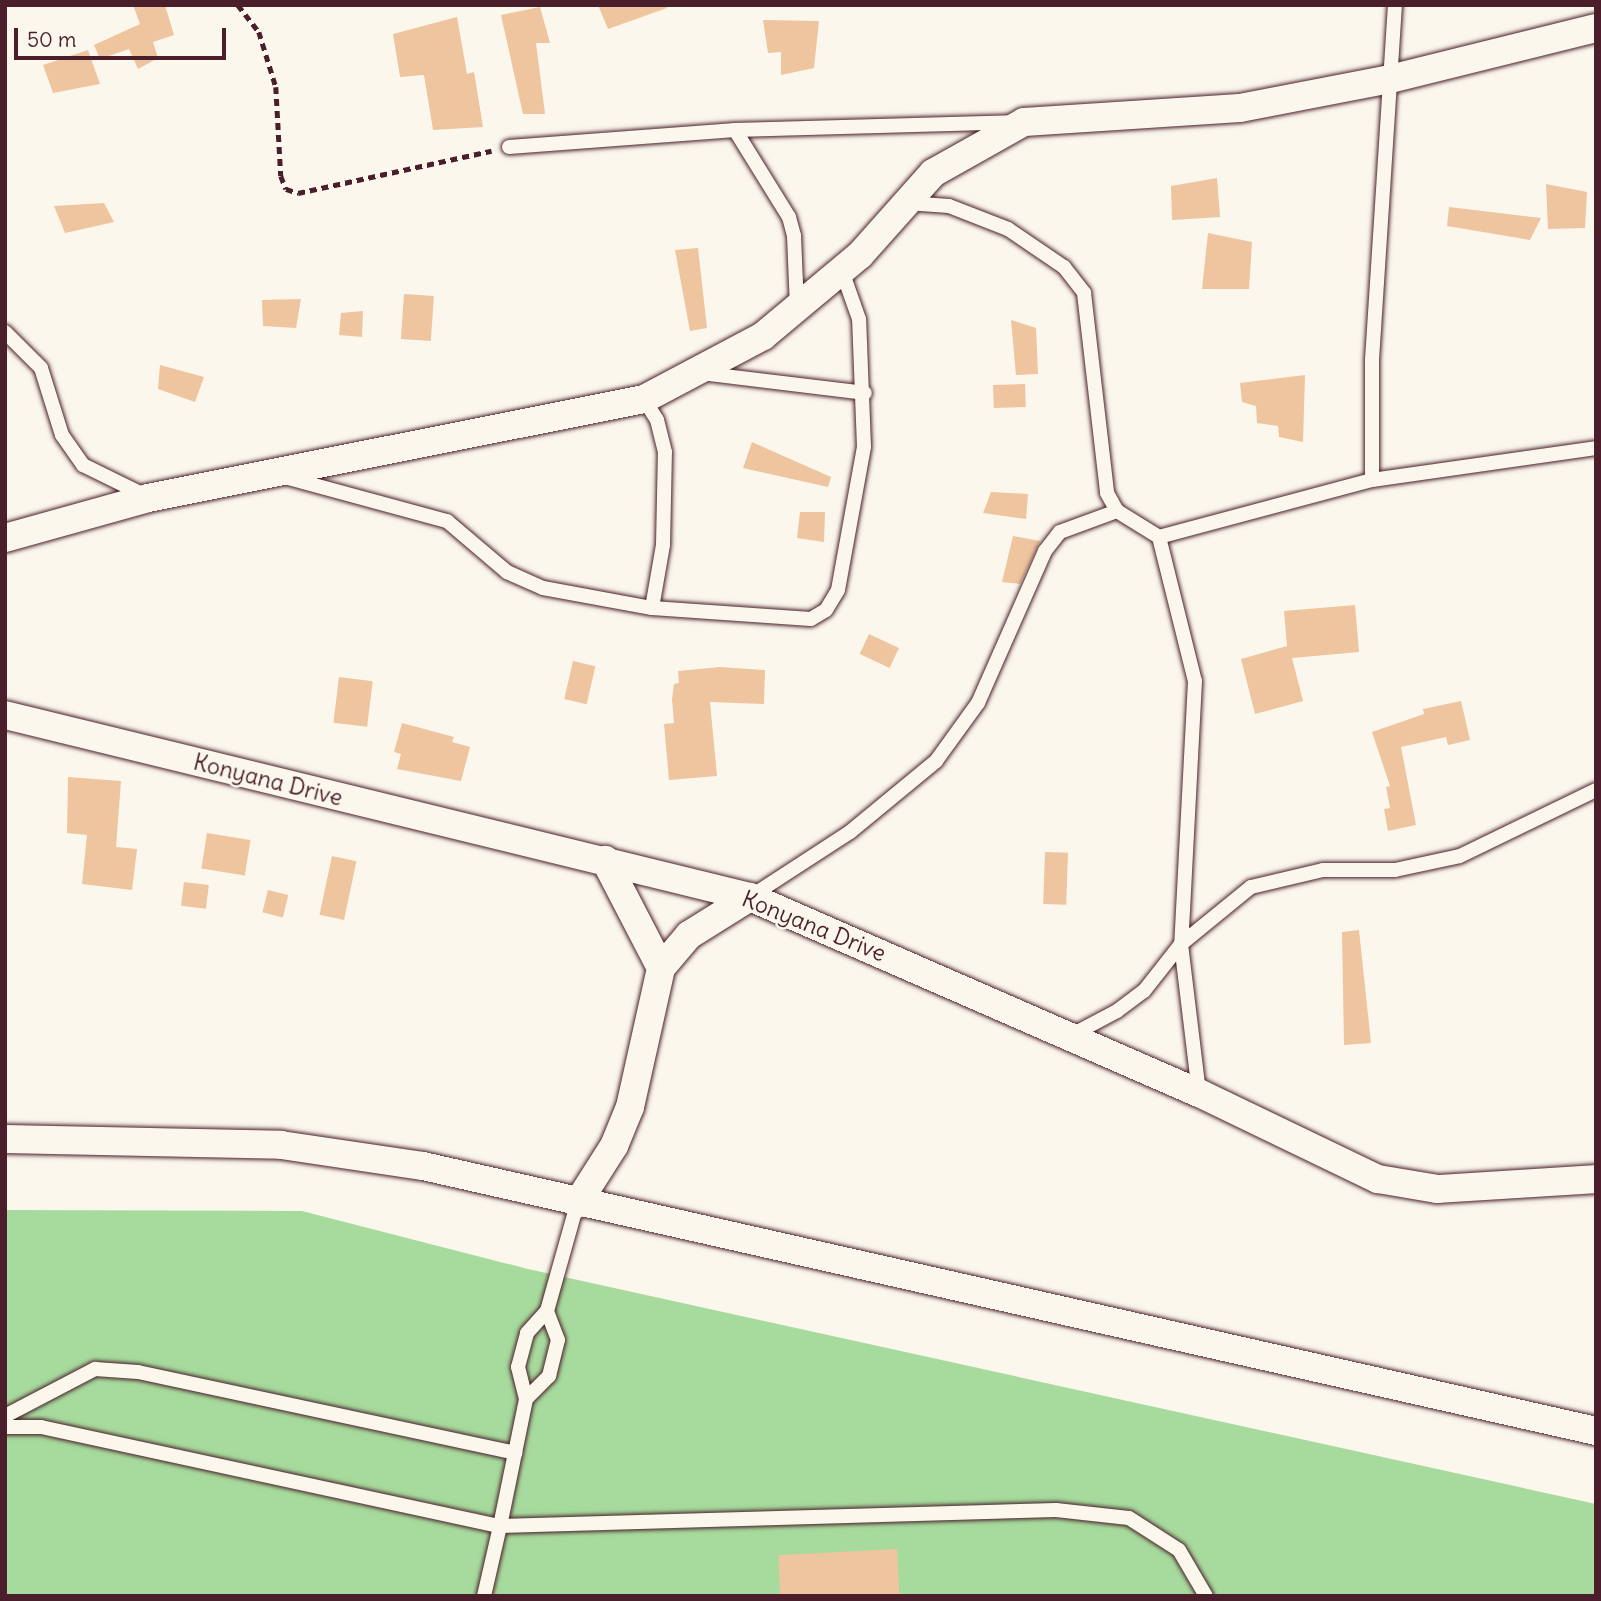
<!DOCTYPE html>
<style>
body{margin:0}
#map{position:relative;width:1601px;height:1601px;overflow:hidden;background:#fbf7ec;font-family:Delius,sans-serif}
div>[style]{position:absolute}
.green>*{inset:0;background:#a7db9d}
.building>*{inset:0;background:#eec59e;transform-origin:0 0}
.path>*{height:4.5px;margin-top:-2.25px;transform-origin:0;background:repeating-linear-gradient(90deg,#4a1f2b 0 7px,transparent 0 12px)}
.roads{filter:drop-shadow(0 0 2px #4a1f2b) drop-shadow(0 0 2px #4a1f2b)}
.lane>*{height:14px;margin:-7px;padding:0 7px;transform-origin:7px;border-radius:7px;background:#fbf7ec}
.street>*{height:28px;margin:-14px;padding:0 14px;transform-origin:14px;border-radius:14px;background:#fbf7ec}
span{translate:-50% -50%;white-space:nowrap;text-align:center;line-height:1.15;-webkit-text-stroke:5px #fbf7ec;paint-order:stroke}
.street-label{font-size:23px;color:#4a1f2b}
.frame{position:absolute;inset:0;border:7px solid #4a1f2b;pointer-events:none}
.scale{position:absolute;left:14px;top:28px;width:212px;height:32px;box-sizing:border-box;border:4px solid #4a1f2b;border-top:0;padding-left:9px;font-size:21px;line-height:24px;white-space:nowrap;color:#4a1f2b;-webkit-text-stroke:5px #fbf7ec;paint-order:stroke}
</style>
<div id="map">
<div class="green">
<div style="clip-path:polygon(5px 1210px,302px 1211px,528px 1269px,1596px 1504px,1596px 1596px,5px 1596px)"></div>
</div>
<div class="building">
<div style="clip-path:polygon(133px 5px,165px 5px,174px 35px,153px 42px,158px 58px,138px 69px,129px 49px,100px 59px,94px 45px,140px 24px)"></div>
<div style="clip-path:polygon(598px 5px,667px 5px,667px 8px,608px 29px)"></div>
<div style="clip-path:polygon(540px 7px,550px 43px,536px 43px,545px 114px,523px 114px,501px 15px)"></div>
<div style="clip-path:polygon(457px 17px,467px 74px,474px 72px,483px 127px,433px 130px,424px 75px,400px 77px,393px 34px)"></div>
<div style="clip-path:polygon(763px 20px,819px 21px,814px 68px,781px 75px,781px 52px,768px 53px)"></div>
<div style="clip-path:polygon(88px 50px,100px 84px,53px 93px,43px 65px)"></div>
<div style="clip-path:polygon(1217px 178px,1220px 217px,1172px 220px,1171px 186px)"></div>
<div style="clip-path:polygon(1546px 184px,1587px 192px,1585px 228px,1548px 229px)"></div>
<div style="clip-path:polygon(104px 203px,114px 222px,65px 233px,54px 206px)"></div>
<div style="clip-path:polygon(1449px 207px,1541px 218px,1530px 240px,1447px 226px)"></div>
<div style="clip-path:polygon(1208px 233px,1252px 242px,1249px 289px,1202px 289px)"></div>
<div style="clip-path:polygon(698px 248px,707px 328px,690px 331px,675px 250px)"></div>
<div style="left:404px;top:294px;width:30px;height:45px;rotate:4deg"></div>
<div style="clip-path:polygon(301px 299px,296px 328px,263px 326px,262px 300px)"></div>
<div style="clip-path:polygon(363px 311px,362px 337px,339px 335px,341px 313px)"></div>
<div style="clip-path:polygon(1011px 320px,1036px 328px,1038px 374px,1016px 375px)"></div>
<div style="clip-path:polygon(160px 365px,204px 377px,195px 402px,158px 389px)"></div>
<div style="clip-path:polygon(1305px 375px,1303px 442px,1279px 437px,1278px 426px,1257px 423px,1256px 406px,1242px 402px,1240px 383px)"></div>
<div style="left:1025px;top:384px;width:23px;height:32px;rotate:88deg"></div>
<div style="clip-path:polygon(752px 442px,831px 477px,828px 487px,743px 468px)"></div>
<div style="clip-path:polygon(991px 492px,1028px 494px,1026px 519px,983px 513px)"></div>
<div style="clip-path:polygon(800px 512px,825px 512px,824px 542px,797px 538px)"></div>
<div style="clip-path:polygon(1013px 536px,1040px 541px,1020px 584px,1002px 582px)"></div>
<div style="clip-path:polygon(1355px 605px,1359px 652px,1292px 658px,1303px 701px,1255px 714px,1241px 659px,1287px 646px,1284px 611px)"></div>
<div style="left:869px;top:634px;width:33px;height:22px;rotate:25deg"></div>
<div style="left:573px;top:661px;width:23px;height:39px;rotate:13deg"></div>
<div style="clip-path:polygon(720px 667px,765px 670px,764px 704px,710px 702px,717px 776px,669px 780px,664px 724px,674px 723px,672px 699px,674px 684px,679px 683px,678px 671px)"></div>
<div style="left:339px;top:677px;width:34px;height:46px;rotate:7deg"></div>
<div style="clip-path:polygon(1461px 701px,1470px 740px,1448px 745px,1446px 737px,1401px 747px,1416px 825px,1388px 831px,1384px 809px,1390px 808px,1386px 787px,1390px 786px,1372px 732px,1424px 714px,1423px 709px)"></div>
<div style="clip-path:polygon(402px 723px,454px 737px,452px 742px,470px 747px,461px 781px,397px 769px,401px 754px,394px 752px)"></div>
<div style="clip-path:polygon(68px 777px,121px 781px,116px 847px,137px 849px,132px 890px,82px 884px,87px 835px,67px 833px)"></div>
<div style="left:207px;top:833px;width:44px;height:36px;rotate:9deg"></div>
<div style="left:1045px;top:852px;width:23px;height:52px;rotate:2deg"></div>
<div style="left:332px;top:856px;width:25px;height:60px;rotate:12deg"></div>
<div style="left:184px;top:882px;width:25px;height:24px;rotate:7deg"></div>
<div style="left:268px;top:890px;width:21px;height:23px;rotate:14deg"></div>
<div style="clip-path:polygon(1359px 930px,1371px 1043px,1344px 1045px,1342px 932px)"></div>
<div style="left:897px;top:1549px;width:45px;height:119px;rotate:87deg"></div>
</div>
<div class="path">
<div style="left:238px;top:5px;width:34px;rotate:52deg"></div>
<div style="left:259px;top:32px;width:58px;rotate:72.8deg"></div>
<div style="left:276px;top:87px;width:89px;rotate:86.8deg"></div>
<div style="left:281px;top:176px;width:14px;rotate:69deg"></div>
<div style="left:286px;top:189px;width:13px;rotate:18deg"></div>
<div style="left:298px;top:193px;width:198px;rotate:-12.3deg"></div>
</div>
<div class="roads">
<div class="lane">
<div style="left:735px;top:130px;width:102px;rotate:58.2deg"></div>
<div style="left:789px;top:217px;width:20px;rotate:75deg"></div>
<div style="left:794px;top:236px;width:71px;rotate:87.6deg"></div>
<div style="left:509px;top:147px;width:227px;rotate:-4.3deg"></div>
<div style="left:735px;top:130px;width:280px;rotate:-1.6deg"></div>
<div style="left:907px;top:203px;width:42px;rotate:4.1deg"></div>
<div style="left:949px;top:206px;width:63px;rotate:21.3deg"></div>
<div style="left:1008px;top:229px;width:68px;rotate:34.2deg"></div>
<div style="left:1064px;top:267px;width:33px;rotate:52deg"></div>
<div style="left:1084px;top:293px;width:201px;rotate:83.4deg"></div>
<div style="left:1107px;top:493px;width:21px;rotate:61deg"></div>
<div style="left:1117px;top:511px;width:49px;rotate:31.8deg"></div>
<div style="left:1159px;top:537px;width:148px;rotate:76deg"></div>
<div style="left:1195px;top:681px;width:263px;rotate:93deg"></div>
<div style="left:1181px;top:944px;width:150px;rotate:83.1deg"></div>
<div style="left:5px;top:332px;width:51px;rotate:45deg"></div>
<div style="left:41px;top:368px;width:70px;rotate:72.6deg"></div>
<div style="left:62px;top:435px;width:37px;rotate:55deg"></div>
<div style="left:83px;top:465px;width:68px;rotate:26.2deg"></div>
<div style="left:700px;top:373px;width:166px;rotate:6.9deg"></div>
<div style="left:285px;top:477px;width:168px;rotate:15.2deg"></div>
<div style="left:447px;top:521px;width:79px;rotate:40.4deg"></div>
<div style="left:507px;top:572px;width:39px;rotate:24deg"></div>
<div style="left:543px;top:588px;width:111px;rotate:10.4deg"></div>
<div style="left:652px;top:608px;width:64px;rotate:-80.1deg"></div>
<div style="left:663px;top:545px;width:93px;rotate:-88.8deg"></div>
<div style="left:665px;top:452px;width:33px;rotate:-104deg"></div>
<div style="left:657px;top:420px;width:25px;rotate:-122deg"></div>
<div style="left:1372px;top:480px;width:226px;rotate:-8.1deg"></div>
<div style="left:1159px;top:537px;width:220px;rotate:-15deg"></div>
<div style="left:1372px;top:480px;width:120px;rotate:-90deg"></div>
<div style="left:1372px;top:360px;width:356px;rotate:-86.3deg"></div>
<div style="left:652px;top:608px;width:159px;rotate:4deg"></div>
<div style="left:811px;top:619px;width:17px;rotate:-31deg"></div>
<div style="left:826px;top:610px;width:23px;rotate:-59deg"></div>
<div style="left:838px;top:590px;width:145px;rotate:-79.7deg"></div>
<div style="left:864px;top:447px;width:128px;rotate:-92.2deg"></div>
<div style="left:859px;top:319px;width:51px;rotate:-109.5deg"></div>
<div style="left:750px;top:897px;width:119px;rotate:-33deg"></div>
<div style="left:850px;top:832px;width:112px;rotate:-39.5deg"></div>
<div style="left:936px;top:761px;width:72px;rotate:-54.1deg"></div>
<div style="left:978px;top:703px;width:166px;rotate:-66.2deg"></div>
<div style="left:1045px;top:551px;width:24px;rotate:-52deg"></div>
<div style="left:1060px;top:532px;width:61px;rotate:-20.2deg"></div>
<div style="left:1070px;top:1036px;width:53px;rotate:-28deg"></div>
<div style="left:1117px;top:1011px;width:34px;rotate:-37deg"></div>
<div style="left:1144px;top:991px;width:60px;rotate:-51.8deg"></div>
<div style="left:1181px;top:944px;width:90px;rotate:-39.2deg"></div>
<div style="left:1251px;top:887px;width:74px;rotate:-13.3deg"></div>
<div style="left:1323px;top:870px;width:72px"></div>
<div style="left:1395px;top:870px;width:66px;rotate:-12.2deg"></div>
<div style="left:1460px;top:856px;width:151px;rotate:-25.9deg"></div>
<div style="left:526px;top:1399px;width:33px;rotate:-45deg"></div>
<div style="left:549px;top:1376px;width:37px;rotate:-76deg"></div>
<div style="left:558px;top:1340px;width:31px;rotate:-111deg"></div>
<div style="left:5px;top:1416px;width:102px;rotate:-27.6deg"></div>
<div style="left:95px;top:1369px;width:43px;rotate:4deg"></div>
<div style="left:138px;top:1372px;width:386px;rotate:12.1deg"></div>
<div style="left:5px;top:1427px;width:36px"></div>
<div style="left:41px;top:1427px;width:470px;rotate:12.2deg"></div>
<div style="left:500px;top:1526px;width:130px;rotate:-78.4deg"></div>
<div style="left:526px;top:1399px;width:33px;rotate:-104deg"></div>
<div style="left:518px;top:1367px;width:35px;rotate:-75deg"></div>
<div style="left:527px;top:1333px;width:30px;rotate:-48deg"></div>
<div style="left:547px;top:1311px;width:111px;rotate:-74.3deg"></div>
<div style="left:484px;top:1596px;width:72px;rotate:-77.1deg"></div>
<div style="left:500px;top:1526px;width:556px;rotate:-1.65deg"></div>
<div style="left:1056px;top:1510px;width:73px;rotate:6.3deg"></div>
<div style="left:1129px;top:1518px;width:59px;rotate:32.6deg"></div>
<div style="left:1179px;top:1550px;width:53px;rotate:59.6deg"></div>
</div>
<div class="street">
<div style="left:5px;top:538px;width:148px;rotate:-15.6deg"></div>
<div style="left:148px;top:498px;width:506px;rotate:-11.29deg"></div>
<div style="left:644px;top:399px;width:135px;rotate:-27.9deg"></div>
<div style="left:763px;top:336px;width:126px;rotate:-39.9deg"></div>
<div style="left:860px;top:255px;width:110px;rotate:-48.3deg"></div>
<div style="left:933px;top:173px;width:104px;rotate:-29.3deg"></div>
<div style="left:1024px;top:122px;width:216px;rotate:-3.7deg"></div>
<div style="left:1240px;top:108px;width:153px;rotate:-10.9deg"></div>
<div style="left:1390px;top:79px;width:212px;rotate:-13.9deg"></div>
<div style="left:5px;top:715px;width:767px;rotate:13.73deg"></div>
<div style="left:750px;top:897px;width:490px;rotate:23.6deg"></div>
<div style="left:1199px;top:1093px;width:199px;rotate:25.7deg"></div>
<div style="left:1378px;top:1179px;width:61px;rotate:9.5deg"></div>
<div style="left:1438px;top:1189px;width:158px;rotate:-3.6deg"></div>
<div style="left:661px;top:968px;width:43px;rotate:-49.7deg"></div>
<div style="left:689px;top:935px;width:72px;rotate:-31.9deg"></div>
<div style="left:5px;top:1139px;width:276px;rotate:1.2deg"></div>
<div style="left:281px;top:1145px;width:144px;rotate:8.4deg"></div>
<div style="left:423px;top:1166px;width:1203px;rotate:12.73deg"></div>
<div style="left:577px;top:1204px;width:69px;rotate:-57.5deg"></div>
<div style="left:614px;top:1146px;width:42px;rotate:-67.7deg"></div>
<div style="left:630px;top:1107px;width:142px;rotate:-77.4deg"></div>
<div style="left:661px;top:968px;width:122px;rotate:-117.4deg"></div>
</div>
</div>
<div class="street-label">
<span style="left:268px;top:780px;rotate:14deg">Konyana Drive</span>
<span style="left:814px;top:926px;rotate:22deg">Konyana Drive</span>
</div>
<div class="frame"></div>
<div class="scale">50 m</div>
</div>
